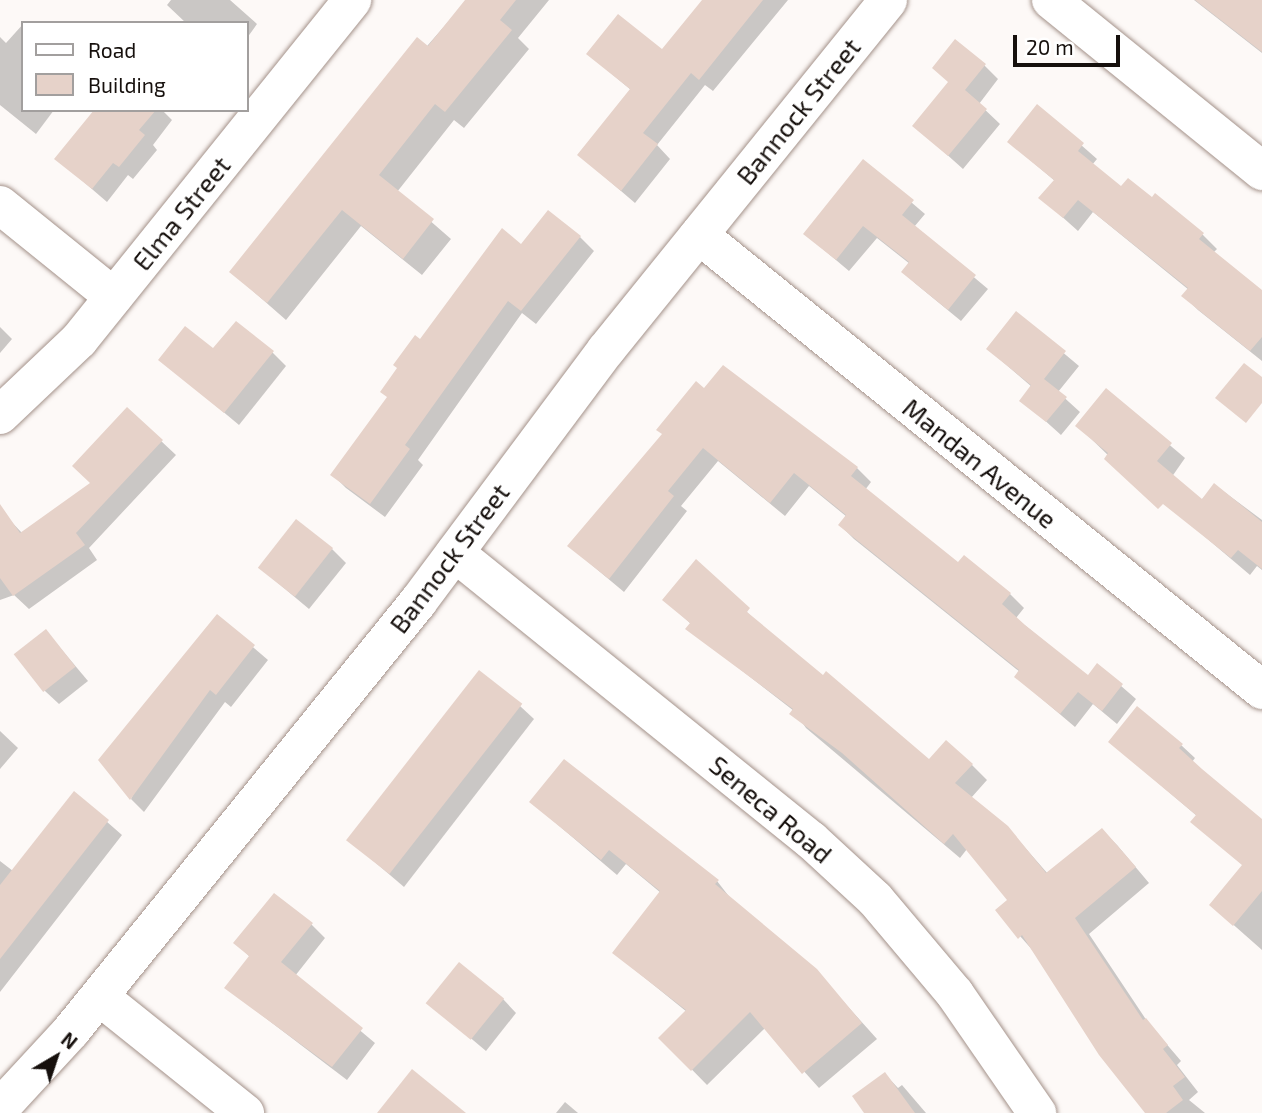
<!DOCTYPE html>
<style>
body{margin:0}
#map{position:relative;width:1262px;height:1113px;overflow:hidden;background:#fdf9f7;font-family:"Exo 2",sans-serif}
div>[style]{position:absolute}
.shadow>*{inset:0;background:#0003}
.building>*{inset:0;background:#e6d2c9;transform-origin:0 0}
.roads{filter:drop-shadow(0 0 2px #a4928a) drop-shadow(0 0 2px #a4928a)}
.minor>*{height:38px;margin:-19px;padding:0 19px;transform-origin:19px;border-radius:19px;background:#fff}
span{translate:-50% -50%;white-space:nowrap;text-align:center;line-height:1.15;-webkit-text-stroke:7px #fff;paint-order:stroke}
.street-label{font-size:26px;color:#16100d}
.legend{position:absolute;left:21px;top:21px;width:228px;height:91px;box-sizing:border-box;background:#fff;border:2px solid #a29f9e;margin:0;padding:9px 12px;list-style:none;font-size:21px;color:#16100d}
.legend li{display:flex;align-items:center;gap:14px;height:35px}
.legend b{width:35px;border:2px solid #a29f9e}
.north{position:absolute;left:21px;top:1022px;width:70px;height:70px;-webkit-text-stroke:5px #fff;paint-order:stroke;rotate:39deg;font-size:19px;font-weight:700;line-height:28px;text-align:center;color:#16100d}
.north::after{content:'';display:block;margin:auto;width:24px;height:32px;background:#16100d;clip-path:polygon(50% 0,100% 100%,50% 72%,0 100%)}
.scale{position:absolute;left:1013px;top:35px;width:107px;height:32px;box-sizing:border-box;border:4px solid #16100d;border-top:0;padding-left:9px;font-size:21px;line-height:24px;white-space:nowrap;color:#16100d;-webkit-text-stroke:5px #fff;paint-order:stroke}
</style>
<div id="map">
<div class="shadow">
<div style="clip-path:polygon(171px 0,230px 0,257px 24px,247px 38px,247px 23px,186px 23px,167px 5px)"></div>
<div style="clip-path:polygon(467px 0,549px 0,518px 38px,529px 49px,464px 128px,454px 120px,397px 192px,451px 239px,422px 275px,361px 226px,286px 320px,231px 272px)"></div>
<div style="clip-path:polygon(704px 0,788px 0,713px 91px,705px 85px,657px 145px,670px 159px,635px 203px,579px 155px,631px 90px,588px 54px,662px 52px)"></div>
<div style="clip-path:polygon(1194px 0,1262px 0,1262px 53px)"></div>
<div style="clip-path:polygon(24px 23px,23px 110px,54px 110px,36px 134px,0 105px,0 37px,6px 43px)"></div>
<div style="clip-path:polygon(984px 65px,998px 79px,979px 104px,1000px 124px,963px 169px,915px 126px)"></div>
<div style="clip-path:polygon(1038px 107px,1097px 159px,1092px 165px,1122px 189px,1152px 200px,1155px 196px,1203px 235px,1217px 249px,1213px 253px,1262px 292px,1262px 361px,1198px 310px,1184px 296px,1189px 290px,1093px 212px,1078px 231px,1041px 198px,1055px 181px,1009px 142px)"></div>
<div style="clip-path:polygon(96px 110px,162px 110px,172px 120px,153px 145px,157px 150px,133px 179px,128px 175px,107px 202px,57px 159px)"></div>
<div style="clip-path:polygon(864px 162px,925px 214px,914px 227px,988px 289px,961px 321px,916px 284px,903px 272px,910px 264px,877px 238px,849px 271px,805px 234px)"></div>
<div style="clip-path:polygon(580px 237px,594px 251px,536px 324px,522px 313px,418px 460px,423px 465px,385px 517px,346px 488px,332px 474px,388px 398px,420px 341px,521px 246px)"></div>
<div style="clip-path:polygon(1017px 314px,1079px 366px,1058px 392px,1080px 412px,1061px 435px,1022px 400px,1032px 387px,988px 349px)"></div>
<div style="clip-path:polygon(0 327px,12px 339px,0 353px)"></div>
<div style="clip-path:polygon(272px 352px,286px 366px,239px 425px,160px 359px)"></div>
<div style="clip-path:polygon(1106px 391px,1185px 458px,1155px 501px,1078px 426px)"></div>
<div style="clip-path:polygon(128px 410px,176px 455px,89px 548px,97px 560px,29px 609px,14px 595px,0 600px,0 520px,6px 516px,22px 533px,92px 484px)"></div>
<div style="clip-path:polygon(664px 435px,857px 468px,871px 482px,865px 490px,958px 565px,1010px 594px,1024px 608px,1016px 618px,1088px 677px,1097px 665px,1136px 699px,1117px 724px,1093px 704px,1075px 727px,1016px 677px,1020px 672px,854px 539px,840px 525px,847px 517px,809px 486px,785px 516px,718px 461px,681px 506px,687px 511px,624px 592px,569px 546px)"></div>
<div style="clip-path:polygon(1215px 485px,1262px 520px,1262px 570px,1257px 566px,1250px 575px,1184px 519px)"></div>
<div style="clip-path:polygon(332px 549px,346px 563px,309px 609px,260px 568px)"></div>
<div style="clip-path:polygon(696px 562px,762px 627px,929px 762px,972px 765px,987px 780px,971px 798px,1007px 827px,1048px 874px,1102px 830px,1117px 845px,1149px 883px,1089px 934px,1147px 1021px,1181px 1061px,1177px 1065px,1198px 1092px,1189px 1100px,1205px 1113px,1147px 1113px,1035px 953px,997px 910px,1009px 901px,967px 849px,960px 858px,806px 728px,794px 711px,687px 628px,691px 624px,665px 600px)"></div>
<div style="clip-path:polygon(218px 617px,268px 660px,231px 707px,225px 702px,144px 812px,131px 799px)"></div>
<div style="clip-path:polygon(46px 631px,88px 681px,59px 704px,45px 691px)"></div>
<div style="clip-path:polygon(520px 706px,534px 719px,404px 887px,349px 840px)"></div>
<div style="clip-path:polygon(0 731px,18px 748px,0 769px)"></div>
<div style="clip-path:polygon(1110px 742px,1181px 745px,1195px 758px,1192px 762px,1262px 822px,1262px 950px,1211px 905px,1244px 866px,1192px 822px,1197px 816px)"></div>
<div style="clip-path:polygon(75px 794px,122px 835px,0 992px,0 861px,13px 871px)"></div>
<div style="clip-path:polygon(531px 802px,717px 881px,731px 899px,816px 971px,877px 1039px,819px 1088px,765px 1028px,707px 1085px,661px 1038px,687px 1012px,614px 953px,661px 893px,626px 864px,617px 875px)"></div>
<div style="clip-path:polygon(311px 924px,325px 938px,295px 976px,375px 1043px,347px 1080px,226px 988px,250px 957px,236px 943px)"></div>
<div style="clip-path:polygon(503px 999px,516px 1013px,486px 1051px,429px 1003px)"></div>
<div style="clip-path:polygon(885px 1074px,898px 1088px,902px 1085px,926px 1113px,866px 1113px)"></div>
<div style="clip-path:polygon(565px 1102px,578px 1113px,556px 1113px)"></div>
</div>
<div class="building">
<div style="clip-path:polygon(465px 0,516px 0,500px 20px,512px 30px,445px 112px,435px 104px,379px 175px,434px 219px,403px 259px,342px 210px,267px 303px,229px 272px,417px 37px,428px 46px)"></div>
<div style="clip-path:polygon(702px 0,763px 0,699px 80px,691px 73px,643px 133px,658px 144px,621px 191px,577px 155px,630px 89px,586px 54px,618px 14px,662px 49px)"></div>
<div style="clip-path:polygon(1195px 0,1262px 0,1262px 52px)"></div>
<div style="clip-path:polygon(955px 39px,986px 64px,965px 90px,987px 109px,948px 156px,912px 126px,948px 82px,932px 68px)"></div>
<div style="clip-path:polygon(1037px 104px,1084px 143px,1078px 151px,1121px 186px,1128px 178px,1152px 197px,1155px 193px,1204px 233px,1199px 239px,1262px 290px,1262px 337px,1250px 351px,1181px 296px,1188px 288px,1078px 200px,1063px 218px,1038px 198px,1054px 180px,1007px 142px)"></div>
<div style="clip-path:polygon(94px 110px,156px 110px,139px 130px,145px 135px,119px 167px,113px 163px,92px 189px,54px 159px)"></div>
<div style="clip-path:polygon(863px 159px,914px 200px,902px 215px,976px 275px,948px 310px,901px 272px,909px 262px,863px 226px,836px 260px,803px 234px)"></div>
<div style="clip-path:polygon(548px 210px,581px 236px,521px 311px,508px 301px,405px 445px,410px 449px,370px 504px,330px 475px,387px 397px,380px 392px,397px 368px,393px 365px,415px 335px,420px 339px,502px 228px,521px 244px)"></div>
<div style="clip-path:polygon(1016px 311px,1066px 351px,1044px 379px,1067px 397px,1046px 422px,1019px 401px,1031px 385px,986px 349px)"></div>
<div style="clip-path:polygon(236px 321px,274px 351px,224px 413px,158px 360px,185px 326px,213px 348px)"></div>
<div style="clip-path:polygon(1244px 363px,1262px 377px,1262px 403px,1246px 423px,1215px 398px)"></div>
<div style="clip-path:polygon(723px 365px,858px 467px,851px 476px,958px 562px,964px 555px,1011px 593px,1002px 604px,1025px 625px,1088px 675px,1097px 663px,1123px 684px,1102px 711px,1078px 692px,1060px 714px,1014px 677px,1019px 670px,838px 525px,846px 515px,794px 473px,770px 503px,703px 448px,668px 491px,674px 496px,609px 579px,567px 546px,662px 434px,656px 430px,696px 381px,704px 388px)"></div>
<div style="clip-path:polygon(1106px 388px,1172px 443px,1157px 461px,1202px 499px,1214px 483px,1262px 522px,1262px 569px,1238px 550px,1231px 558px,1163px 504px,1158px 509px,1104px 459px,1108px 453px,1075px 426px)"></div>
<div style="clip-path:polygon(127px 407px,163px 440px,76px 533px,85px 545px,13px 596px,0 578px,0 504px,20px 533px,90px 483px,72px 466px)"></div>
<div style="left:296px;top:519px;width:47px;height:62px;rotate:38deg"></div>
<div style="clip-path:polygon(696px 559px,750px 608px,747px 612px,823px 675px,826px 671px,929px 759px,946px 740px,973px 764px,955px 783px,1008px 826px,1046px 873px,1102px 828px,1136px 867px,1075px 918px,1143px 1020px,1146px 1018px,1168px 1045px,1163px 1049px,1185px 1077px,1173px 1086px,1183px 1100px,1166px 1113px,1145px 1113px,1099px 1055px,1022px 935px,1018px 939px,995px 910px,1007px 900px,953px 834px,944px 844px,842px 753px,789px 714px,793px 709px,685px 629px,690px 623px,662px 600px)"></div>
<div style="clip-path:polygon(217px 614px,255px 645px,216px 695px,210px 690px,130px 800px,98px 760px)"></div>
<div style="left:46px;top:629px;width:48px;height:41px;rotate:52deg"></div>
<div style="left:479px;top:670px;width:55px;height:216px;rotate:38deg"></div>
<div style="clip-path:polygon(1137px 706px,1183px 744px,1179px 748px,1202px 769px,1262px 819px,1262px 891px,1233px 926px,1209px 905px,1242px 865px,1190px 822px,1196px 815px,1108px 742px)"></div>
<div style="clip-path:polygon(564px 759px,719px 880px,715px 884px,817px 969px,862px 1023px,802px 1074px,750px 1012px,691px 1071px,658px 1038px,686px 1010px,612px 953px,660px 891px,609px 850px,601px 860px,529px 802px)"></div>
<div style="clip-path:polygon(74px 791px,109px 820px,0 959px,0 885px)"></div>
<div style="clip-path:polygon(274px 893px,313px 923px,281px 962px,363px 1028px,332px 1067px,224px 988px,249px 956px,233px 943px)"></div>
<div style="left:459px;top:962px;width:58px;height:53px;rotate:39deg"></div>
<div style="clip-path:polygon(412px 1069px,466px 1113px,377px 1113px)"></div>
<div style="clip-path:polygon(885px 1072px,915px 1113px,864px 1113px,852px 1096px)"></div>
</div>
<div class="roads">
<div class="minor">
<div style="left:1051px;top:0;width:272px;rotate:39deg"></div>
<div style="left:0;top:205px;width:146px;rotate:38.9deg"></div>
<div style="left:699px;top:235px;width:724px;rotate:38.94deg"></div>
<div style="left:0;top:415px;width:109px;rotate:-43.5deg"></div>
<div style="left:79px;top:340px;width:436px;rotate:-51.2deg"></div>
<div style="left:455px;top:553px;width:457px;rotate:38.9deg"></div>
<div style="left:811px;top:840px;width:87px;rotate:42.7deg"></div>
<div style="left:875px;top:899px;width:124px;rotate:49.9deg"></div>
<div style="left:955px;top:994px;width:145px;rotate:55.4deg"></div>
<div style="left:100px;top:997px;width:186px;rotate:38.7deg"></div>
<div style="left:0;top:1108px;width:105px;rotate:-47.3deg"></div>
<div style="left:71px;top:1031px;width:552px;rotate:-51.03deg"></div>
<div style="left:418px;top:602px;width:314px;rotate:-53.3deg"></div>
<div style="left:606px;top:350px;width:449px;rotate:-51.1deg"></div>
</div>
</div>
<div class="street-label">
<span style="left:798px;top:111px;rotate:-51deg">Bannock Street</span>
<span style="left:181px;top:213px;rotate:-51deg">Elma Street</span>
<span style="left:980px;top:463px;rotate:39deg">Mandan Avenue</span>
<span style="left:449px;top:558px;rotate:-53deg">Bannock Street</span>
<span style="left:771px;top:809px;rotate:40deg">Seneca Road</span>
</div>
<ul class="legend">
<li><b style="height:9px;background:#fff"></b>Road</li>
<li><b style="height:19px;background:#e6d2c9"></b>Building</li>
</ul>
<div class="north">N</div>
<div class="scale">20 m</div>
</div>
